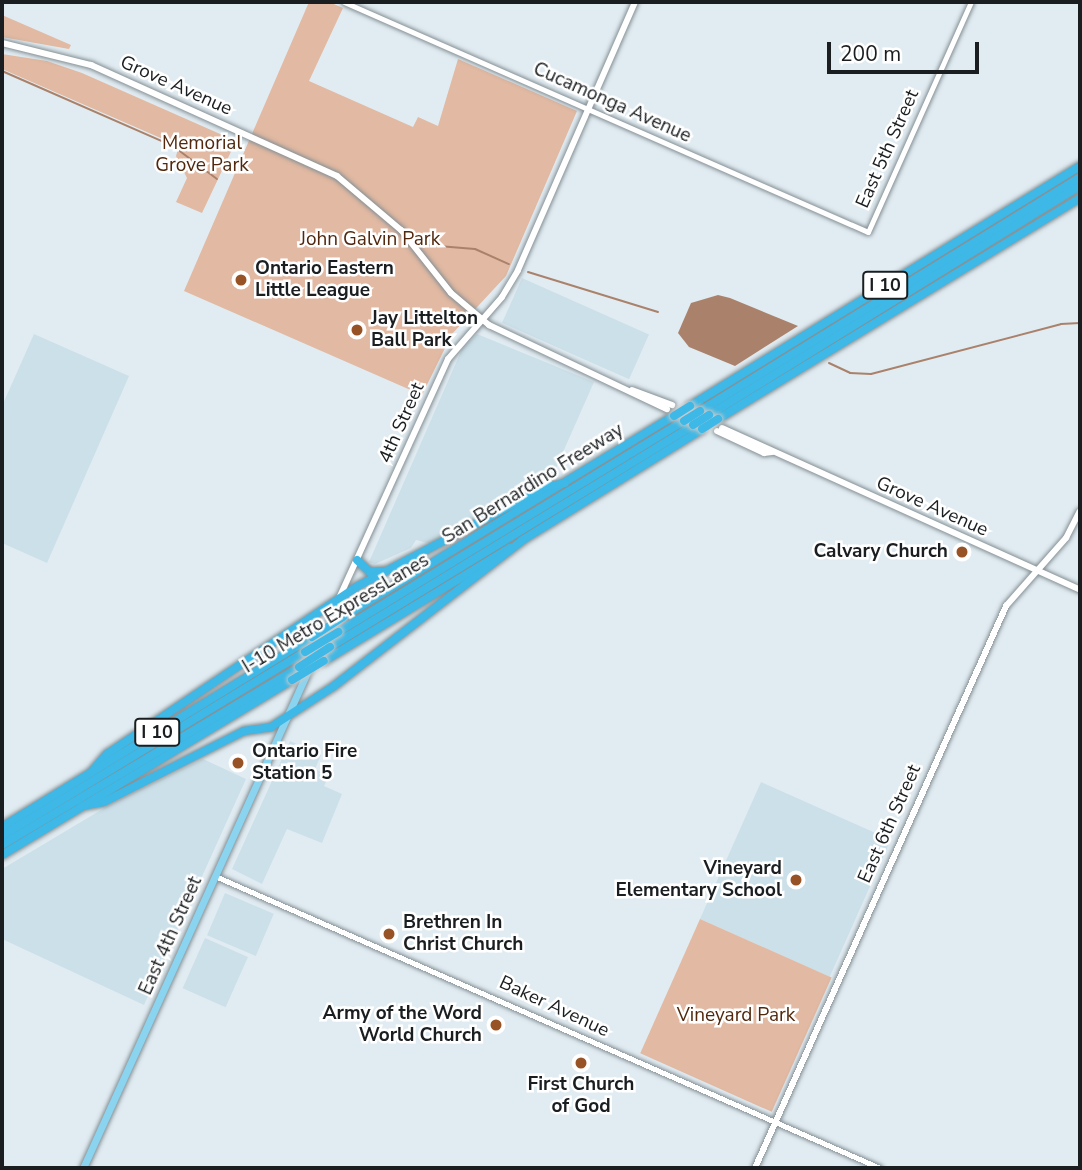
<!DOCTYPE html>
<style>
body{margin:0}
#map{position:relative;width:1082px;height:1170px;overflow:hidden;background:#e1ecf2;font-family:"Nunito Sans",sans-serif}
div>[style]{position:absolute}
.built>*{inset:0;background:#cce0e9;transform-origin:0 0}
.green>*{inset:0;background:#e2b9a2;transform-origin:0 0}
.water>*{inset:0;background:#aa826b}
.stream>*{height:2px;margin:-1px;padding:0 1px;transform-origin:1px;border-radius:1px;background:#aa826b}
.roads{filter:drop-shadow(0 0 2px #848f94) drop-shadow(0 0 2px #848f94)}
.tertiary>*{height:5px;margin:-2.5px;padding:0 2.5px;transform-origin:2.5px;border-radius:2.5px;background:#fff}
.secondary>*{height:6px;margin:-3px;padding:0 3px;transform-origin:3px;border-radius:3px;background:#fff}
.primary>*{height:7px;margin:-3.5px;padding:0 3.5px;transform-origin:3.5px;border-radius:3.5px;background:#8bd4f0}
.motorway>*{height:8px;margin:-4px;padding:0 4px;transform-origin:4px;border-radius:4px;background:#3eb8e6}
.bridges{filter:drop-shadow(0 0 2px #c8c9c9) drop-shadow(0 0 2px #c8c9c9)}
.motorway-bridge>*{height:8px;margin:-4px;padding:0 4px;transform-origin:4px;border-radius:4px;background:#3eb8e6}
.dots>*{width:19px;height:19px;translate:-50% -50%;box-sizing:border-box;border:4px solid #fff;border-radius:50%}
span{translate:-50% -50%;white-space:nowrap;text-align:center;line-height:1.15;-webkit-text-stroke:5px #fff;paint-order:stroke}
.shield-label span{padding:2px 5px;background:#fff;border:2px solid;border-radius:5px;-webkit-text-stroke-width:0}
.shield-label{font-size:18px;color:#1a1e20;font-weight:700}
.street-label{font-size:19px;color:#1a1e20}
.park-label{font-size:19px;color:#51280d}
.poi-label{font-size:19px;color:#1a1e20;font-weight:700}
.left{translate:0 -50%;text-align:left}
.right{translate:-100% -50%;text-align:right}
.frame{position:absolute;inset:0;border:4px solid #1a1e20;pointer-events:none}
.scale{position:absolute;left:827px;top:42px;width:152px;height:32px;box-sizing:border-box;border:4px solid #1a1e20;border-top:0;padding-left:9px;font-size:21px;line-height:24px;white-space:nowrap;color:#1a1e20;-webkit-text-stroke:5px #fff;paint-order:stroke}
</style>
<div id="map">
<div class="built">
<div style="left:522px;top:278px;width:139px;height:49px;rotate:24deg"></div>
<div style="clip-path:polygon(34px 334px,129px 376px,47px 563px,2px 543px,2px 406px)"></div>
<div style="clip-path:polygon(477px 334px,594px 382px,552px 477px,431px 544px,416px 540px,411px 548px,375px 564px,369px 562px,462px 349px)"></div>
<div style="clip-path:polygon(290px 741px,321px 755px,315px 769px,329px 776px,324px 786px,342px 794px,322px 843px,287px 829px,262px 884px,232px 869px)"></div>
<div style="clip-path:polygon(203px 759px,246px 779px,144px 1005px,2px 939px,2px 869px,111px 804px)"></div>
<div style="left:761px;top:782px;width:142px;height:150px;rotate:24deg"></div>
<div style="left:225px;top:893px;width:53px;height:46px;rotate:23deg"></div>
<div style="left:205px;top:938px;width:47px;height:55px;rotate:24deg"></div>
</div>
<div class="green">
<div style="clip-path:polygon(309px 2px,329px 2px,343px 8px,309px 81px,413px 127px,418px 117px,438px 126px,458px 59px,577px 111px,506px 276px,452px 334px,422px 395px,184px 291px)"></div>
<div style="clip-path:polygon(2px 15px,71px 45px,69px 49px,2px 37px)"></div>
<div style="clip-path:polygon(2px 54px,47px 61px,82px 73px,236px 141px,202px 213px,176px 202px,187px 178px,176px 156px,179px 146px,2px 69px)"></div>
<div style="left:700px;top:919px;width:144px;height:147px;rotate:24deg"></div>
</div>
<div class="water">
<div style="clip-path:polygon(718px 295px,730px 298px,798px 326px,735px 366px,689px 347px,678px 333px,691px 303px)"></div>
</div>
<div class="stream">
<div style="left:2px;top:71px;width:187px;rotate:23.7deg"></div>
<div style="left:173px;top:146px;width:55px;rotate:36.9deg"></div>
<div style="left:426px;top:245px;width:49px;rotate:4.7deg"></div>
<div style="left:475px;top:249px;width:37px;rotate:24deg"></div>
<div style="left:528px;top:272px;width:136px;rotate:17.1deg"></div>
<div style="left:829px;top:363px;width:23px;rotate:25deg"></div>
<div style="left:850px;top:373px;width:21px;rotate:3deg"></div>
<div style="left:871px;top:374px;width:196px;rotate:-14.7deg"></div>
<div style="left:1061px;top:324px;width:19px;rotate:-3deg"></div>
</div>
<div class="roads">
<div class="tertiary">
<div style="left:344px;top:2px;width:572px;rotate:23.7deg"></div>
<div style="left:868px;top:232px;width:252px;rotate:-65.9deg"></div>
<div style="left:215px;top:876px;width:726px;rotate:23.71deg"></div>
</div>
<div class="secondary">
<div style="left:2px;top:43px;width:92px;rotate:13.9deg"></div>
<div style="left:91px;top:65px;width:270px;rotate:24.3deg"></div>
<div style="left:337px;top:176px;width:84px;rotate:40.2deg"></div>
<div style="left:401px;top:230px;width:80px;rotate:51.6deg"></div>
<div style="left:451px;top:293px;width:50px;rotate:40.1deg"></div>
<div style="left:489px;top:325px;width:197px;rotate:25.3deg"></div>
<div style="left:632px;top:390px;width:43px;rotate:20.6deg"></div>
<div style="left:722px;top:428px;width:393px;rotate:24.3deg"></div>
<div style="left:717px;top:431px;width:52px;rotate:25.1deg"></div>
<div style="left:764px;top:453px;width:8px;rotate:-7deg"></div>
<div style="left:340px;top:596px;width:260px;rotate:-65.5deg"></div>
<div style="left:448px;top:359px;width:82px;rotate:-48.9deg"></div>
<div style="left:502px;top:297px;width:31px;rotate:-59deg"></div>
<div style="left:518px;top:270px;width:292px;rotate:-66.4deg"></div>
<div style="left:755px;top:1168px;width:616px;rotate:-65.93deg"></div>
<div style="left:1006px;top:606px;width:91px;rotate:-48.6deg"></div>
<div style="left:1066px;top:538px;width:30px;rotate:-63deg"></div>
</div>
<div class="primary">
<div style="left:319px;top:645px;width:51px;rotate:-65.9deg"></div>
<div style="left:83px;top:1168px;width:563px;rotate:-65.67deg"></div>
</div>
<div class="motorway">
<div style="left:690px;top:406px;width:458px;rotate:-31.6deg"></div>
<div style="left:700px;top:411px;width:446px;rotate:-31.6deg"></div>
<div style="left:709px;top:415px;width:436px;rotate:-31.7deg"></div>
<div style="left:718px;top:419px;width:424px;rotate:-31.4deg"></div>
<div style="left:521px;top:541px;width:213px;rotate:-31.7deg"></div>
<div style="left:357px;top:560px;width:18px;rotate:43deg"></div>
<div style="left:370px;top:572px;width:14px;rotate:-4deg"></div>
<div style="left:343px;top:617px;width:387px;rotate:-31.3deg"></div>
<div style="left:338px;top:632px;width:405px;rotate:-31.4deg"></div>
<div style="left:330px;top:647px;width:426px;rotate:-31.4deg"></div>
<div style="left:324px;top:661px;width:218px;rotate:-31.3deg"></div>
<div style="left:92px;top:771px;width:23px;rotate:-49deg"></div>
<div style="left:107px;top:754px;width:300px;rotate:-33.8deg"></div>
<div style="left:356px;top:587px;width:215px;rotate:-27.8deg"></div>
<div style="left:546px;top:487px;width:19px;rotate:-12deg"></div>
<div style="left:82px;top:806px;width:22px;rotate:-10deg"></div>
<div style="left:104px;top:802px;width:157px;rotate:-26.9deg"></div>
<div style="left:244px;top:731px;width:27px;rotate:-8deg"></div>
<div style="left:271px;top:727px;width:75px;rotate:-33.1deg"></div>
<div style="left:334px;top:686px;width:240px;rotate:-37.7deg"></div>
<div style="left:2px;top:827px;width:364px;rotate:-31.5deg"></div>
<div style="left:2px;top:836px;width:354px;rotate:-31.3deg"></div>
<div style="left:2px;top:845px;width:346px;rotate:-30.9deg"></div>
<div style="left:2px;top:855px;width:339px;rotate:-31.1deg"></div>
</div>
</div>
<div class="bridges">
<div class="motorway-bridge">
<div style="left:674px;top:416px;width:19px;rotate:-32deg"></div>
<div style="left:684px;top:421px;width:19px;rotate:-32deg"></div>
<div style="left:693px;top:425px;width:19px;rotate:-32deg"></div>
<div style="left:702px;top:429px;width:19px;rotate:-32deg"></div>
<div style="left:312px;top:637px;width:37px;rotate:-33deg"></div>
<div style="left:305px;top:652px;width:39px;rotate:-31deg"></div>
<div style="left:299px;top:667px;width:37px;rotate:-33deg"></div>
<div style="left:292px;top:680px;width:37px;rotate:-31deg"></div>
</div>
</div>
<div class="dots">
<div style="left:241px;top:280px;background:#975226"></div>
<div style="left:357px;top:330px;background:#975226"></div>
<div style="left:962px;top:552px;background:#975226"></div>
<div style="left:238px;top:763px;background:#975226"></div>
<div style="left:796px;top:880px;background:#975226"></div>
<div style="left:389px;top:934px;background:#975226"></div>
<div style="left:496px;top:1025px;background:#975226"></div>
<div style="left:581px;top:1063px;background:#975226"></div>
</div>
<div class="shield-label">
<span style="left:885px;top:285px">I 10</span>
<span style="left:157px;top:732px">I 10</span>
</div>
<div class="street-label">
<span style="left:176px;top:86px;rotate:24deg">Grove Avenue</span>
<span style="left:612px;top:103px;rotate:24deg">Cucamonga Avenue</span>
<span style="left:888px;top:149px;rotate:-66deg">East 5th Street</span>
<span style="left:402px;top:423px;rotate:-66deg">4th Street</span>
<span style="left:533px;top:484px;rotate:-32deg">San Bernardino Freeway</span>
<span style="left:932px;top:507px;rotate:24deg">Grove Avenue</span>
<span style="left:336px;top:614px;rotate:-31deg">I-10 Metro ExpressLanes</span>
<span style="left:890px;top:824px;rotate:-66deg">East 6th Street</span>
<span style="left:171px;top:936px;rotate:-66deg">East 4th Street</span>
<span style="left:554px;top:1007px;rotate:25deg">Baker Avenue</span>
</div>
<div class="park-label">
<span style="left:202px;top:155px">Memorial<br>Grove Park</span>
<span style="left:370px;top:240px">John Galvin Park</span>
<span style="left:736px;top:1016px">Vineyard Park</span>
</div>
<div class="poi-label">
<span class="left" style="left:255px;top:280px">Ontario Eastern<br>Little League</span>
<span class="left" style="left:371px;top:330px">Jay Littelton<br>Ball Park</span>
<span class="right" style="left:948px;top:552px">Calvary Church</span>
<span class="left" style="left:252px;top:763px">Ontario Fire<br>Station 5</span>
<span class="right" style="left:782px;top:880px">Vineyard<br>Elementary School</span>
<span class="left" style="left:403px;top:934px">Brethren In<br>Christ Church</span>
<span class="right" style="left:482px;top:1025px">Army of the Word<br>World Church</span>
<span style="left:581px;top:1096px">First Church<br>of God</span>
</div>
<div class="frame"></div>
<div class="scale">200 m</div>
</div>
